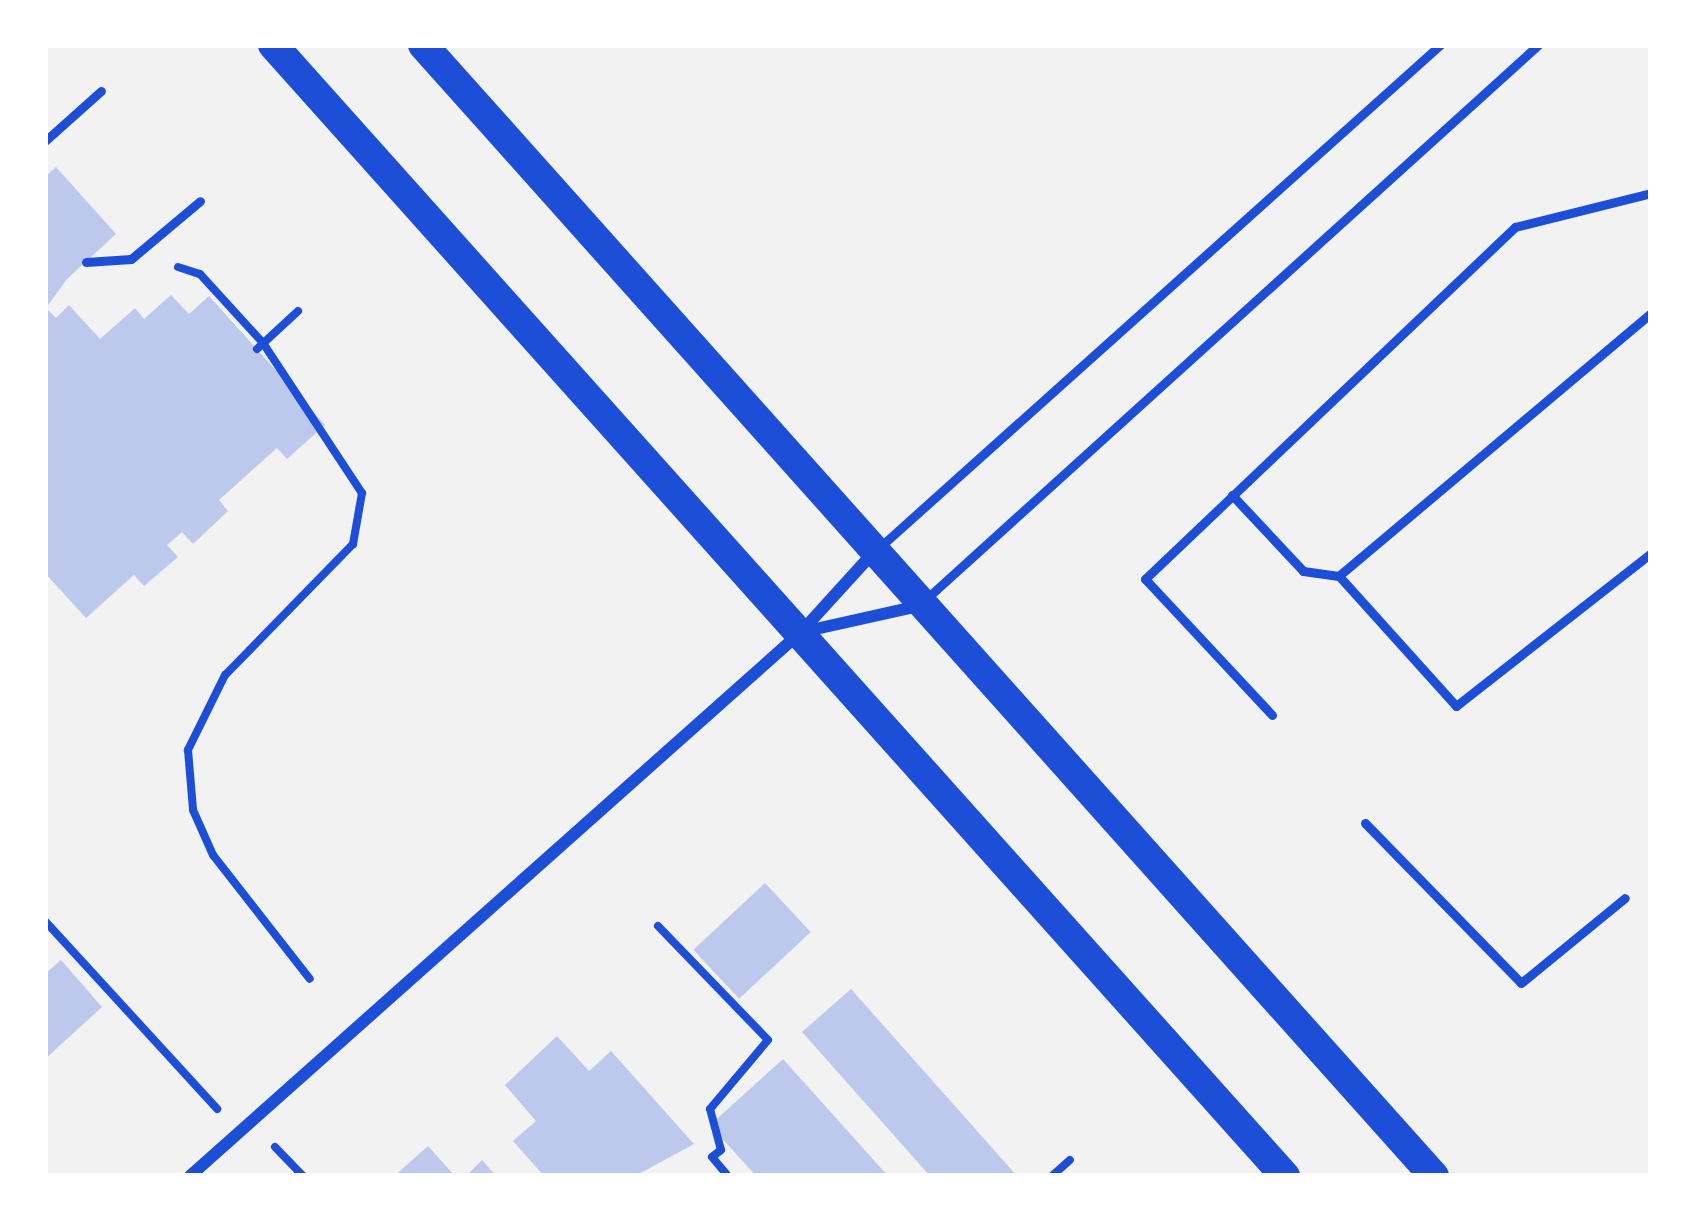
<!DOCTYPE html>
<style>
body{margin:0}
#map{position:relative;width:1696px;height:1221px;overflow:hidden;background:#f2f2f2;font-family:"Libre Baskerville",serif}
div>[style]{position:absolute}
.building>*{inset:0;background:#bdc9ec;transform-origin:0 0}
.path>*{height:8px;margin:-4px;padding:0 4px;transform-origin:4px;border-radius:4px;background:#1d4ed8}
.service>*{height:9px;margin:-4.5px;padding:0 4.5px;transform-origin:4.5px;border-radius:4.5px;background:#1d4ed8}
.minor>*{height:12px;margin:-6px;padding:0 6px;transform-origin:6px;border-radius:6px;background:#1d4ed8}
.primary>*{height:30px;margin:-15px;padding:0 15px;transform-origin:15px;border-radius:15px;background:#1d4ed8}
span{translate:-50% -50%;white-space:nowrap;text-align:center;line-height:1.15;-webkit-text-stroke:12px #fff;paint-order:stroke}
.frame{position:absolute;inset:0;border:48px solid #fff;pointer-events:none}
</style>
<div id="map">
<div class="building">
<div style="clip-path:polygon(56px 167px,116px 234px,67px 279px,46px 308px,56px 318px,69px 305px,100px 339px,135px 308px,144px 319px,171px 295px,189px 314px,209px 296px,325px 425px,287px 459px,277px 448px,219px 500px,228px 511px,193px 544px,182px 532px,167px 545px,178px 557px,144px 586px,134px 575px,86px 618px,45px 573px,45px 177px)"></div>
<div style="left:765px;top:883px;width:67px;height:98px;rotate:47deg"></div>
<div style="clip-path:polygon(61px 960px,102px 1007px,45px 1059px,45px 974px)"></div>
<div style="clip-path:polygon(851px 989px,1017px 1176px,930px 1176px,802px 1032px)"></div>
<div style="clip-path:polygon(557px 1036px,589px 1071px,611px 1051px,694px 1144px,635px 1176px,544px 1176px,513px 1141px,536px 1121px,505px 1085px)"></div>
<div style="clip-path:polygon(783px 1059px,888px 1176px,756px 1176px,710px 1125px)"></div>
<div style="clip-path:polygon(428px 1146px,455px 1176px,395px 1176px,401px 1170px)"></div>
<div style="clip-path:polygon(482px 1160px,496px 1176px,466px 1176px)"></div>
</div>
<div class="path">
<div style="left:178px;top:267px;width:23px;rotate:18deg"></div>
<div style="left:200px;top:274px;width:93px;rotate:47.6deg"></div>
<div style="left:263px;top:343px;width:180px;rotate:56.6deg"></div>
<div style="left:362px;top:493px;width:52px;rotate:100deg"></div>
<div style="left:353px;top:544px;width:183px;rotate:134.3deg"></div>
<div style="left:225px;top:675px;width:84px;rotate:116.3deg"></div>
<div style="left:188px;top:750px;width:60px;rotate:85.2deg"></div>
<div style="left:193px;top:810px;width:49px;rotate:66deg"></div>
<div style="left:213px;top:855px;width:157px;rotate:52deg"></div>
<div style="left:257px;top:349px;width:56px;rotate:-42.8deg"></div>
<div style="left:45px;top:921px;width:255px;rotate:47.5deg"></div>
<div style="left:658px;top:926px;width:158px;rotate:46deg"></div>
<div style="left:768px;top:1040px;width:90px;rotate:130deg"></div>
<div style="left:710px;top:1109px;width:42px;rotate:75deg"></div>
<div style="left:721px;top:1150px;width:11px;rotate:142deg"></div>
<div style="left:712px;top:1157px;width:25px;rotate:50deg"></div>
<div style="left:275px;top:1147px;width:40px;rotate:46deg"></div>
<div style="left:1052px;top:1176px;width:24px;rotate:-42deg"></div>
</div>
<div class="service">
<div style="left:45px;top:141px;width:75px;rotate:-41.8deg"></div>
<div style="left:86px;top:262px;width:45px;rotate:-3.8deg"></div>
<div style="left:131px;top:259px;width:90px;rotate:-40deg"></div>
<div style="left:1651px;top:313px;width:408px;rotate:139.9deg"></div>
<div style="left:1339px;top:576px;width:175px;rotate:48deg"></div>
<div style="left:1456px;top:706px;width:248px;rotate:-38.1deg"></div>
<div style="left:1232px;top:495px;width:104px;rotate:46.9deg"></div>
<div style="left:1303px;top:571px;width:36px;rotate:8deg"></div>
<div style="left:881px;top:546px;width:751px;rotate:-41.87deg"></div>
<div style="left:926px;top:599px;width:826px;rotate:-42.15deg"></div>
<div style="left:1272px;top:715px;width:186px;rotate:-133deg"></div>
<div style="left:1145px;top:579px;width:511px;rotate:-43.57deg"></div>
<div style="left:1515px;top:227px;width:140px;rotate:-14deg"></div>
<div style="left:1365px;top:823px;width:223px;rotate:45.7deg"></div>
<div style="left:1521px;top:983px;width:134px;rotate:-39.3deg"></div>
</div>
<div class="minor">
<div style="left:802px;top:632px;width:119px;rotate:-12.6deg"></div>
<div style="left:190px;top:1176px;width:818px;rotate:-41.68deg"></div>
<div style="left:801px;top:632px;width:105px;rotate:-47.7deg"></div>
</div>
<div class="primary">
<div style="left:273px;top:45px;width:1518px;rotate:48.18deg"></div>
<div style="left:423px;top:45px;width:1517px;rotate:48.21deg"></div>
</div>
<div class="frame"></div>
</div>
